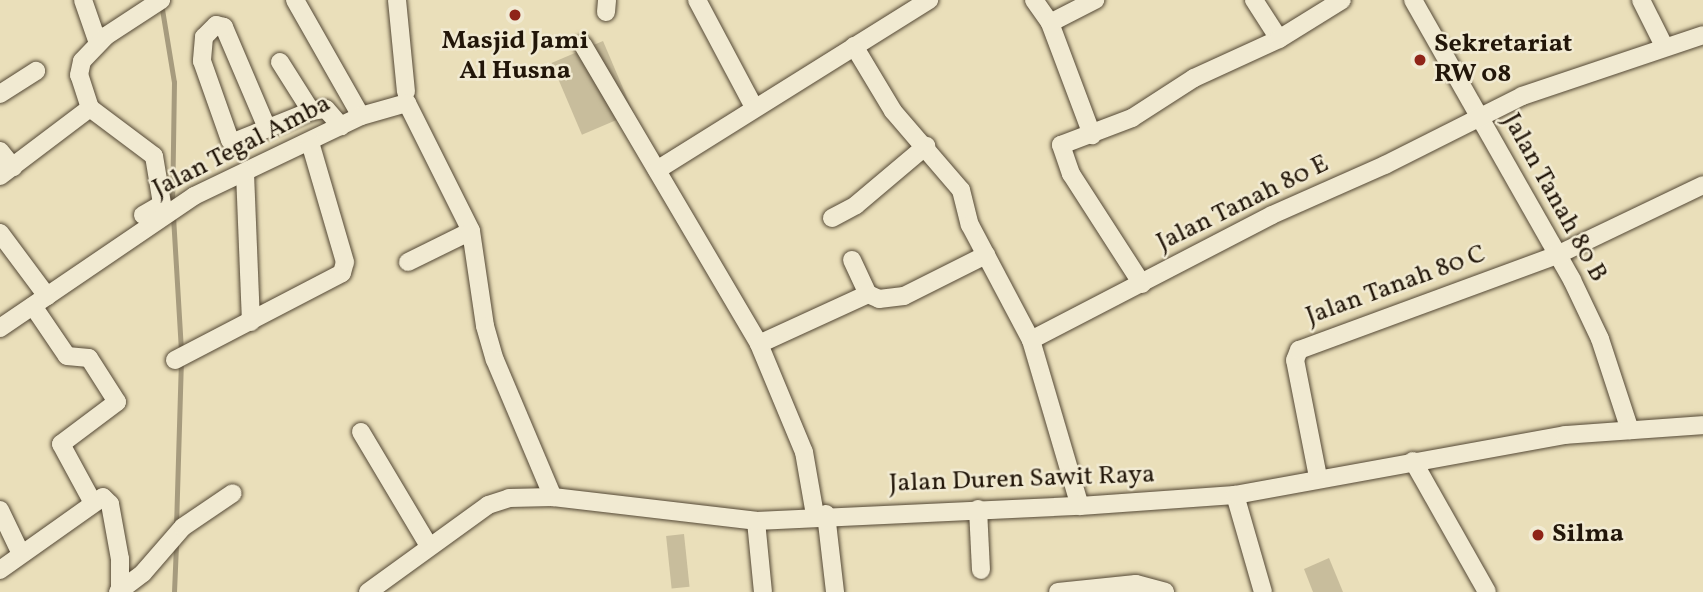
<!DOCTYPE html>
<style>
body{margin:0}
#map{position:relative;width:1703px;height:592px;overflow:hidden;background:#eadfba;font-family:Vollkorn,serif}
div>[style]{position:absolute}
.green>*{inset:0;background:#c8bd9c;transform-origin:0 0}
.stream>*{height:5px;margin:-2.5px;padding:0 2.5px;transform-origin:2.5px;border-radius:2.5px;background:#a69b7e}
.roads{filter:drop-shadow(0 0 2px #544835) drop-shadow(0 0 2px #544835)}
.minor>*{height:18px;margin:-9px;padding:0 9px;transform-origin:9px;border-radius:9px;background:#f1ead2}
.dots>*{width:19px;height:19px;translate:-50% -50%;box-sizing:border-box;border:4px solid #f1ead2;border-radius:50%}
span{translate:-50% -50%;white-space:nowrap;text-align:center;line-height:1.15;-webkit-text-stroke:5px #f1ead2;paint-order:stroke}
.poi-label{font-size:26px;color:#221609;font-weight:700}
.left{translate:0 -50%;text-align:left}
.street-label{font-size:26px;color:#221609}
</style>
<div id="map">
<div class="green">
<div style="left:603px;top:41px;width:78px;height:56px;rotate:67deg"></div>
<div style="left:684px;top:534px;width:53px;height:18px;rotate:84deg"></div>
<div style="clip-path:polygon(1329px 558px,1343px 592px,1313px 592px,1304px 569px)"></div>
</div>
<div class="stream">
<div style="left:161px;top:3px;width:80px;rotate:80.7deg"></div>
<div style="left:174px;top:82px;width:124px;rotate:90.9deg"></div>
<div style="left:173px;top:216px;width:136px;rotate:86.6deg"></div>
<div style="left:176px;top:527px;width:165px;rotate:-88.3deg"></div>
<div style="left:174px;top:592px;width:48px;rotate:-87.6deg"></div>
</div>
<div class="roads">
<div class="minor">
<div style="left:83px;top:0;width:46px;rotate:70.8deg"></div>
<div style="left:295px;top:0;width:133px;rotate:60.4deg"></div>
<div style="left:397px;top:0;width:92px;rotate:84.4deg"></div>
<div style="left:697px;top:0;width:121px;rotate:62deg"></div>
<div style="left:1034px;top:0;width:28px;rotate:55deg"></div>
<div style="left:1050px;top:23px;width:120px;rotate:69.4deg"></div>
<div style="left:1254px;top:0;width:46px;rotate:57.3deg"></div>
<div style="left:1413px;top:0;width:322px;rotate:60.4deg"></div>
<div style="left:1572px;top:280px;width:65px;rotate:64.6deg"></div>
<div style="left:1600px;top:339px;width:96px;rotate:71.8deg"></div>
<div style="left:1641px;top:0;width:51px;rotate:63.4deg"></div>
<div style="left:606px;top:12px;width:12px;rotate:-85deg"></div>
<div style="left:1050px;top:23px;width:51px;rotate:-27.1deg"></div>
<div style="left:583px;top:45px;width:347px;rotate:59.5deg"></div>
<div style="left:759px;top:344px;width:117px;rotate:67.4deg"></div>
<div style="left:804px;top:452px;width:64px;rotate:80.1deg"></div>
<div style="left:854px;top:46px;width:76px;rotate:59deg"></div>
<div style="left:893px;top:111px;width:104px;rotate:49.3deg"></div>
<div style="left:961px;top:190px;width:36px;rotate:76deg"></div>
<div style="left:970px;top:225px;width:130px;rotate:62.1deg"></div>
<div style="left:1031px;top:340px;width:173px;rotate:73.6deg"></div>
<div style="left:280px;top:62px;width:58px;rotate:57.7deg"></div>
<div style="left:311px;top:111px;width:15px;rotate:-8deg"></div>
<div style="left:326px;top:109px;width:23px;rotate:49deg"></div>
<div style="left:0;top:94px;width:43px;rotate:-32.6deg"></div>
<div style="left:90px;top:108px;width:80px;rotate:36.9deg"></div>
<div style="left:154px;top:156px;width:49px;rotate:80.5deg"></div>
<div style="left:162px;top:204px;width:22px;rotate:150deg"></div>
<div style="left:267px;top:128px;width:110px;rotate:-113.1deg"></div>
<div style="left:224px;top:27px;width:8px;rotate:-166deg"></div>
<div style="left:216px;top:25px;width:17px;rotate:135deg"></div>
<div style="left:204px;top:37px;width:24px;rotate:95deg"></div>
<div style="left:202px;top:61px;width:84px;rotate:70.5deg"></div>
<div style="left:230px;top:140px;width:6px;rotate:9deg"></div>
<div style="left:236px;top:141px;width:81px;rotate:-21.8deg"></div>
<div style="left:0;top:151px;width:21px;rotate:51deg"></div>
<div style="left:657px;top:170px;width:321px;rotate:-32deg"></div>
<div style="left:245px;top:173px;width:149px;rotate:87.7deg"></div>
<div style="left:0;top:176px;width:113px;rotate:-37.1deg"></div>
<div style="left:90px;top:108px;width:35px;rotate:-108deg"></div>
<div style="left:79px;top:75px;width:14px;rotate:-78deg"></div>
<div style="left:82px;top:61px;width:35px;rotate:-46deg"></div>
<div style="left:106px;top:36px;width:66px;rotate:-33.2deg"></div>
<div style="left:832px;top:218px;width:27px;rotate:-28deg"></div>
<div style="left:856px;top:205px;width:92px;rotate:-40.1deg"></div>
<div style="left:0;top:233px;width:79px;rotate:53.3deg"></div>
<div style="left:852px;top:260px;width:38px;rotate:65deg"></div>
<div style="left:868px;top:294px;width:12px;rotate:24deg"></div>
<div style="left:879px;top:299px;width:25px;rotate:-7deg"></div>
<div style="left:904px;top:296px;width:92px;rotate:-26.6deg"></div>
<div style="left:408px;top:262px;width:70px;rotate:-26.2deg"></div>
<div style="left:1142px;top:284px;width:131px;rotate:-122.8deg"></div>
<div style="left:1071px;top:174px;width:31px;rotate:-109deg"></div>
<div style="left:1061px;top:145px;width:76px;rotate:-20.8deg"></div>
<div style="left:1132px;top:118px;width:74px;rotate:-32.8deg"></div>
<div style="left:1194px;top:78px;width:94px;rotate:-24.6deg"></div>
<div style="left:1279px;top:39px;width:74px;rotate:-31.8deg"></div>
<div style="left:33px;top:306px;width:60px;rotate:55.8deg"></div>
<div style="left:67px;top:356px;width:22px;rotate:5deg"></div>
<div style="left:89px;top:358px;width:52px;rotate:57.5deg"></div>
<div style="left:117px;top:402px;width:70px;rotate:143.1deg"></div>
<div style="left:61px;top:444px;width:65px;rotate:61.5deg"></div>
<div style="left:0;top:328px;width:235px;rotate:-34.2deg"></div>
<div style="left:194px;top:196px;width:185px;rotate:-25.6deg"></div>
<div style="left:361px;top:116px;width:48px;rotate:-15.8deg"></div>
<div style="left:407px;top:103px;width:143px;rotate:63.4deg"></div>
<div style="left:471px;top:231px;width:96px;rotate:81.6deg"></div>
<div style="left:485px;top:326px;width:35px;rotate:74deg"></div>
<div style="left:495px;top:360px;width:149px;rotate:67.1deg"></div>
<div style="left:1031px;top:340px;width:271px;rotate:-27.4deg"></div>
<div style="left:1272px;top:215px;width:124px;rotate:-23.9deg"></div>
<div style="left:1385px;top:165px;width:153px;rotate:-26.7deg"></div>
<div style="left:1522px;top:96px;width:191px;rotate:-18.6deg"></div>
<div style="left:759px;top:344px;width:120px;rotate:-24.6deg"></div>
<div style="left:175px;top:360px;width:188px;rotate:-27.5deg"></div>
<div style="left:342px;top:273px;width:11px;rotate:-75deg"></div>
<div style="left:345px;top:262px;width:125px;rotate:-106.3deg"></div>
<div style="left:361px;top:432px;width:133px;rotate:59.2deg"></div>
<div style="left:1413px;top:461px;width:150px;rotate:60.5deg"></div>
<div style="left:1318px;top:477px;width:119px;rotate:-101.1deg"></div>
<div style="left:1295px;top:360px;width:11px;rotate:-68deg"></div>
<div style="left:1299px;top:350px;width:273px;rotate:-20.2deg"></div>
<div style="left:1555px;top:256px;width:164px;rotate:-25.6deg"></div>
<div style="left:1235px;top:495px;width:101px;rotate:73.9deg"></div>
<div style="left:978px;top:509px;width:61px;rotate:87.2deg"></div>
<div style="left:0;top:510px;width:47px;rotate:64.5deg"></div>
<div style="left:826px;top:514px;width:79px;rotate:83.4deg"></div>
<div style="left:756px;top:521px;width:71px;rotate:84.4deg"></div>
<div style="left:0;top:570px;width:126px;rotate:-35.3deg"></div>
<div style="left:103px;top:497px;width:10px;rotate:45deg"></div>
<div style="left:110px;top:504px;width:56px;rotate:79.7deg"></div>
<div style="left:120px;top:559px;width:31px;rotate:90deg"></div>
<div style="left:118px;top:592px;width:31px;rotate:-37deg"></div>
<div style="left:143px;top:573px;width:61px;rotate:-49deg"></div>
<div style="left:183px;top:527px;width:60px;rotate:-34.2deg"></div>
<div style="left:368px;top:592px;width:148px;rotate:-35.9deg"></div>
<div style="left:488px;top:505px;width:22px;rotate:-18deg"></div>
<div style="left:509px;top:498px;width:44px;rotate:-1.3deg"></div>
<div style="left:553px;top:497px;width:204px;rotate:6.7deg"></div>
<div style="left:756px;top:521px;width:324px;rotate:-2.7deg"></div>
<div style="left:1080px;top:506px;width:155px;rotate:-4.1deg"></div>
<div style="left:1235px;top:495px;width:335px;rotate:-10.3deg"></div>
<div style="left:1565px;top:435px;width:138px;rotate:-4.1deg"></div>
<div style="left:1058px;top:592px;width:78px;rotate:-5.9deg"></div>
<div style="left:1136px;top:584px;width:30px;rotate:15deg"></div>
</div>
</div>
<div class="dots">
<div style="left:515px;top:15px;background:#8f2418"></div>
<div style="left:1420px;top:60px;background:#8f2418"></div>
<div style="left:1538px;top:535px;background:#8f2418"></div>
</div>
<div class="poi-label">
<span style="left:515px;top:57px">Masjid Jami<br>Al Husna</span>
<span class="left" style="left:1434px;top:60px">Sekretariat<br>RW 08</span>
<span class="left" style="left:1552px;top:535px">Silma</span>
</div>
<div class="street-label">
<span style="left:242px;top:147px;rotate:-27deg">Jalan Tegal Amba</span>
<span style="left:1554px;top:198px;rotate:61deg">Jalan Tanah 80 B</span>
<span style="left:1243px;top:204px;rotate:-26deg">Jalan Tanah 80 E</span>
<span style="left:1396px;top:286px;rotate:-20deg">Jalan Tanah 80 C</span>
<span style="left:1022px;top:480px;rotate:-2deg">Jalan Duren Sawit Raya</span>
</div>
</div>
